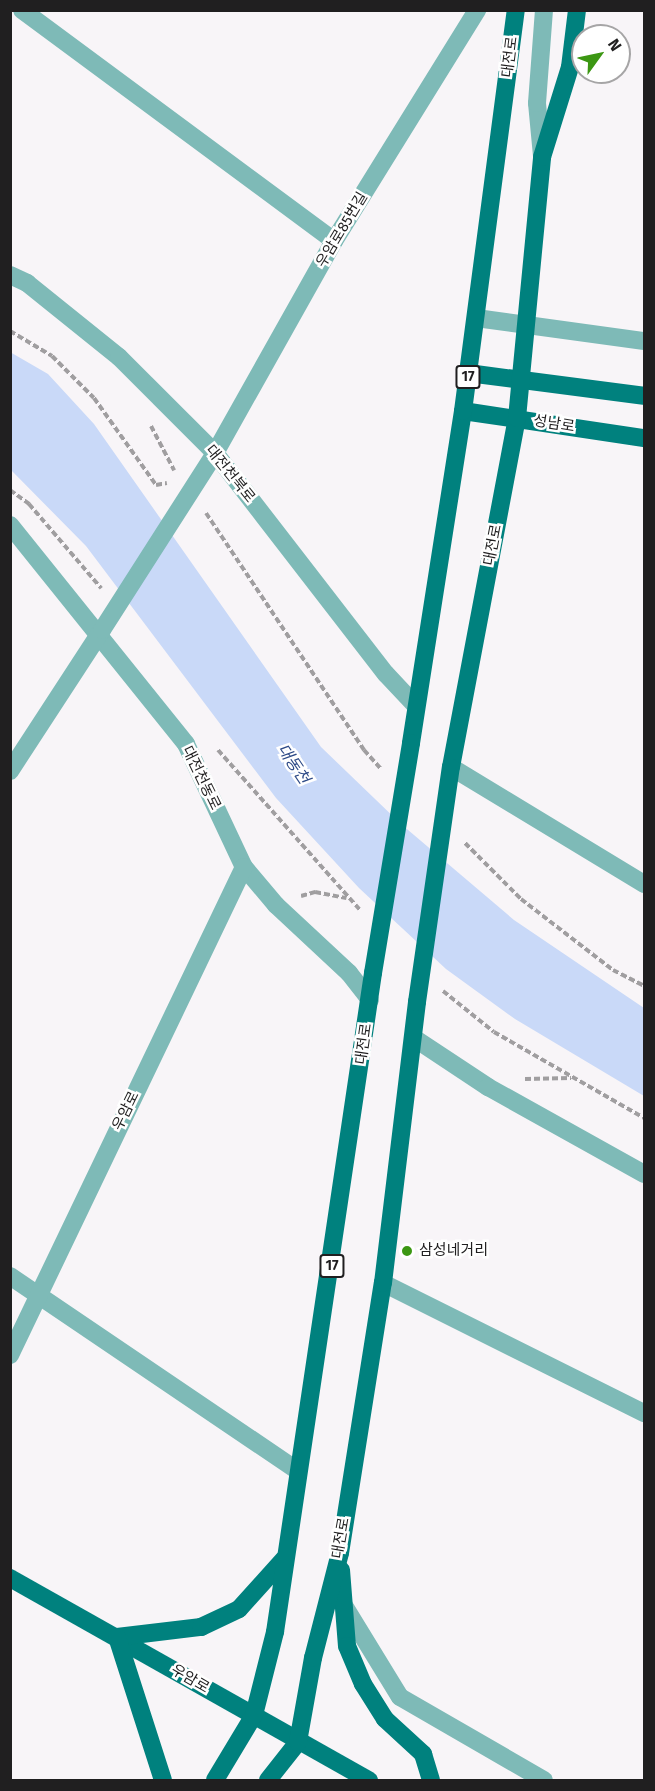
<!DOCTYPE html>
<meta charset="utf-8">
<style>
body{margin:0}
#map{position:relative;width:655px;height:1791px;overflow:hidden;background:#f8f5f8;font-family:"Fira Sans","Noto Sans KR",sans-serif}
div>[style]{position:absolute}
.water>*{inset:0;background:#c9d9f8}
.path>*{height:4px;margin-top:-2px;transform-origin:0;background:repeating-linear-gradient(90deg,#a09ea0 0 6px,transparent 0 9px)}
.minor>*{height:18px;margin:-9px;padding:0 9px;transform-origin:9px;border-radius:9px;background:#7ebab7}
.major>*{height:18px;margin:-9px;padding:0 9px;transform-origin:9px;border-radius:9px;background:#00817e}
.minor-bridge>*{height:18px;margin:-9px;padding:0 9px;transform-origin:9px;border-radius:9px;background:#7ebab7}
.major-bridge>*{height:18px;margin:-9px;padding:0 9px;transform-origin:9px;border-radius:9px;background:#00817e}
.dots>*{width:16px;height:16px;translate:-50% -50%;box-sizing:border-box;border:3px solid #fff;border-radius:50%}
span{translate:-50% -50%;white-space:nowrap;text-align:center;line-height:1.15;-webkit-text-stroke:5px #fff;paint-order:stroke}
.shield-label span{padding:2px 4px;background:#fff;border:2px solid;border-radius:4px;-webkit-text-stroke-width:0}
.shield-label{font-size:14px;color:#201f20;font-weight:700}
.street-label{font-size:15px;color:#201f20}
.poi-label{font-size:15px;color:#201f20}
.left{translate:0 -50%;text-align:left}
.water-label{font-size:16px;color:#2c4986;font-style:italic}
.frame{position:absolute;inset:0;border:12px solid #201f20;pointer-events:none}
.north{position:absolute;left:571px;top:24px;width:60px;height:60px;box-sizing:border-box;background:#fff;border:2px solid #a6a5a6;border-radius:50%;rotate:57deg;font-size:16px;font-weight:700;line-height:24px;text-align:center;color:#201f20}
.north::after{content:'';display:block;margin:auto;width:21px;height:27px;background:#3c9713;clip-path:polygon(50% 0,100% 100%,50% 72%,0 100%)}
</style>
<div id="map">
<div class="water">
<div style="clip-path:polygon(10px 352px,48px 374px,94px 424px,321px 747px,401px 824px,514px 920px,644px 1008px,644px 1096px,515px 1019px,446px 969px,359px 888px,276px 798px,86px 546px,11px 470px)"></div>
</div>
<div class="path">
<div style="left:10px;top:331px;width:49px;rotate:30.8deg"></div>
<div style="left:52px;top:356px;width:59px;rotate:45deg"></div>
<div style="left:94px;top:398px;width:107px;rotate:54.5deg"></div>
<div style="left:156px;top:485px;width:11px;rotate:-10deg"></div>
<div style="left:151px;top:426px;width:50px;rotate:62.4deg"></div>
<div style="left:10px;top:490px;width:24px;rotate:36deg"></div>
<div style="left:29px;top:504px;width:111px;rotate:49.4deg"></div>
<div style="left:206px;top:513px;width:285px;rotate:56.3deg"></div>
<div style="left:364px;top:750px;width:25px;rotate:48deg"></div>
<div style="left:218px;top:750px;width:214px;rotate:48.4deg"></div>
<div style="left:465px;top:843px;width:79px;rotate:45deg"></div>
<div style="left:521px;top:899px;width:116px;rotate:37.7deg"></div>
<div style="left:613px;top:970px;width:35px;rotate:27deg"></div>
<div style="left:301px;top:896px;width:15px;rotate:-16deg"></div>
<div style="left:315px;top:892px;width:32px;rotate:11deg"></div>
<div style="left:443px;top:991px;width:65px;rotate:38.8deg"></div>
<div style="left:494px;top:1032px;width:173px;rotate:29.8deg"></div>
<div style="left:525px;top:1079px;width:46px;rotate:-1.2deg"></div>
</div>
<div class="minor">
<div style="left:22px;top:10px;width:388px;rotate:36.5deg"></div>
<div style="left:542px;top:156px;width:53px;rotate:-95.4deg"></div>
<div style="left:537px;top:103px;width:93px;rotate:-85.7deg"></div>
<div style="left:10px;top:275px;width:19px;rotate:25deg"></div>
<div style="left:27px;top:283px;width:118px;rotate:38.8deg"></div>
<div style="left:119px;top:357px;width:136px;rotate:45deg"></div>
<div style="left:215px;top:453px;width:279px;rotate:52.3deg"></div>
<div style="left:386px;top:674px;width:44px;rotate:46.8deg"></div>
<div style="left:476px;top:318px;width:170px;rotate:7.8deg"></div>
<div style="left:215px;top:453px;width:243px;rotate:-60.7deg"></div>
<div style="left:334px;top:241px;width:272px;rotate:-58.2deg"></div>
<div style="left:10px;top:525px;width:281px;rotate:51.2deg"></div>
<div style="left:186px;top:744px;width:136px;rotate:64.8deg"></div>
<div style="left:244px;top:867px;width:50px;rotate:49.9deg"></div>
<div style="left:276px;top:905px;width:100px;rotate:43deg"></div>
<div style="left:349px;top:973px;width:34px;rotate:52deg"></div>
<div style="left:451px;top:767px;width:226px;rotate:31.2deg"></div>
<div style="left:10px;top:771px;width:168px;rotate:-56.9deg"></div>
<div style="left:414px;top:1038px;width:89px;rotate:33.5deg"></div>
<div style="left:488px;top:1087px;width:179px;rotate:29.1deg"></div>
<div style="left:10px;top:1276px;width:348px;rotate:34.1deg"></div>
<div style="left:383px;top:1283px;width:292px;rotate:26.5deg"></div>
<div style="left:10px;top:1355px;width:541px;rotate:-64.38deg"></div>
<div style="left:343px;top:1604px;width:109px;rotate:58.5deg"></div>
<div style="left:400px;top:1697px;width:166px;rotate:30deg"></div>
</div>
<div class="major">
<div style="left:468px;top:373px;width:177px;rotate:7.4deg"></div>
<div style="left:463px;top:411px;width:183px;rotate:8.5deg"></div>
<div style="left:411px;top:743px;width:336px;rotate:-81.1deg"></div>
<div style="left:463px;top:411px;width:404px;rotate:-82.5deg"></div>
<div style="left:451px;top:767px;width:355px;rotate:-79.3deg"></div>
<div style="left:517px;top:418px;width:262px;rotate:-84.5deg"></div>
<div style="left:542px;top:157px;width:94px;rotate:-72.7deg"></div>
<div style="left:570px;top:67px;width:57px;rotate:-83deg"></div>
<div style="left:341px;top:1570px;width:76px;rotate:85.5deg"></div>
<div style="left:347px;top:1646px;width:41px;rotate:67.2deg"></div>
<div style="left:363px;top:1684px;width:41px;rotate:57.8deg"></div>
<div style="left:385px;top:1719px;width:52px;rotate:42.6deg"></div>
<div style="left:423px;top:1754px;width:27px;rotate:73deg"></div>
<div style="left:10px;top:1578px;width:412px;rotate:29.4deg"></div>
<div style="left:117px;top:1637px;width:85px;rotate:-6.8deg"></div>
<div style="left:201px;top:1627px;width:42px;rotate:-25.3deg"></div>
<div style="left:239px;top:1609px;width:67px;rotate:-48deg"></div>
<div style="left:117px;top:1637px;width:150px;rotate:72.2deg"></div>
<div style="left:215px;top:1780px;width:76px;rotate:-59deg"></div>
<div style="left:254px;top:1715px;width:86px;rotate:-75.8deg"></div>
<div style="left:275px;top:1632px;width:666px;rotate:-81.54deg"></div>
<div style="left:268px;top:1780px;width:48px;rotate:-51.7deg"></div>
<div style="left:298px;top:1742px;width:85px;rotate:-79.9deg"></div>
<div style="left:313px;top:1658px;width:108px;rotate:-75.6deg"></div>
<div style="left:340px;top:1553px;width:273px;rotate:-81deg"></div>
<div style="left:383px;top:1283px;width:283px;rotate:-83.1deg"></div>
</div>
<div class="minor-bridge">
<div style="left:102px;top:630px;width:210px;rotate:-57.4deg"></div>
</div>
<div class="major-bridge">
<div style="left:373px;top:973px;width:233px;rotate:-80.6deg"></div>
<div style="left:417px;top:1002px;width:237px;rotate:-81.8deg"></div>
</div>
<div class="dots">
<div style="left:407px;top:1251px;background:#3c9713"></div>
</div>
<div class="shield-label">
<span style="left:468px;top:377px">17</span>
<span style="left:332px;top:1266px">17</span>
</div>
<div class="street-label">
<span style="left:510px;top:57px;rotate:-83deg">대전로</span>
<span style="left:342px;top:230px;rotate:-59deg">우암로85번길</span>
<span style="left:554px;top:424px;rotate:9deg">성남로</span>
<span style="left:230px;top:474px;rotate:51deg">대전천북로</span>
<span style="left:493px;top:545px;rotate:-79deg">대전로</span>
<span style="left:201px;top:778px;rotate:64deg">대전천동로</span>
<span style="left:364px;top:1044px;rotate:-82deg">대전로</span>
<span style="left:126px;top:1111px;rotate:-64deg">우암로</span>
<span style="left:341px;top:1538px;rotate:-80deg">대전로</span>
<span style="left:190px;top:1679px;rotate:30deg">우암로</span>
</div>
<div class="poi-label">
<span class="left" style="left:419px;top:1251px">삼성네거리</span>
</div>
<div class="water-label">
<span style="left:293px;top:764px;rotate:56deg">대동천</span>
</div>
<div class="frame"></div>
<div class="north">N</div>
</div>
